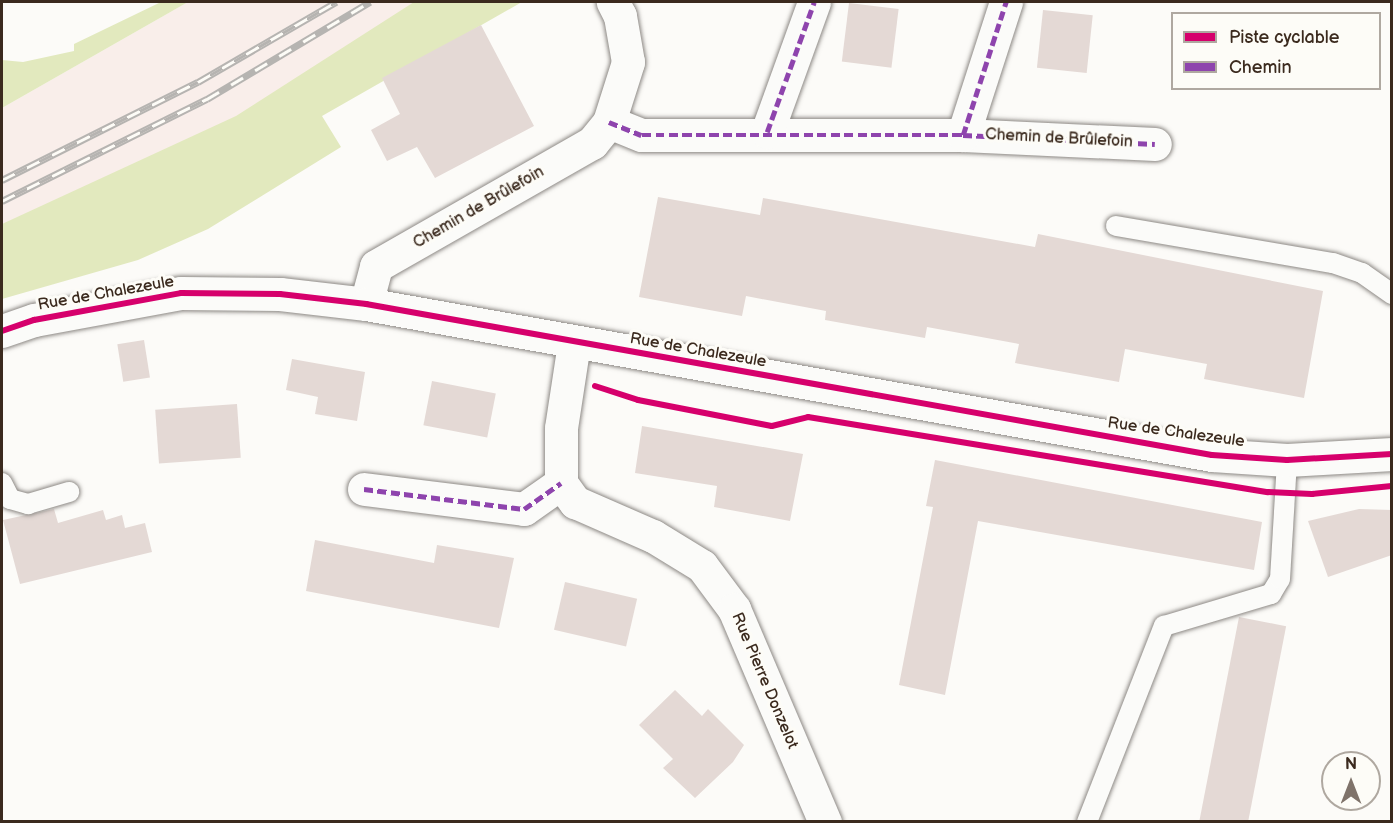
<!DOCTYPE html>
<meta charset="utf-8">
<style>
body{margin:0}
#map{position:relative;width:1393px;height:823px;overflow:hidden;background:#fcfbf8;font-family:"Balsamiq Sans",sans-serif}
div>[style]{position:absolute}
.built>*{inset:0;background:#f9eeea}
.green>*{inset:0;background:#e2e9be}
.building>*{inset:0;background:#e4d9d5;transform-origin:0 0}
.roads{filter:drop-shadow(0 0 2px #8d8985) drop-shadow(0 0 2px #8d8985)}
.lane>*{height:20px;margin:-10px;padding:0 10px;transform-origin:10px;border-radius:10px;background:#fbfbf9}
.street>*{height:33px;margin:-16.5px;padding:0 16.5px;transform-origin:16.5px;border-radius:16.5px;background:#fbfbf9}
.secondary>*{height:33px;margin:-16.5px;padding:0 16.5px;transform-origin:16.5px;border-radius:16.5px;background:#fbfbf9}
.rail>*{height:7px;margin-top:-3.5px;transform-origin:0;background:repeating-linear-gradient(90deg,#fdfcf7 0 14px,#b6b4b1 0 28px);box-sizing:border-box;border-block:2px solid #b6b4b1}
.quiet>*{height:4.5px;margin-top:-2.25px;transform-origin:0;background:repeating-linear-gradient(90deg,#8e44ad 0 9px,transparent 0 13.5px)}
.cycleway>*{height:6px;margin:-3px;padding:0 3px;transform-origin:3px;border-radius:3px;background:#d6006c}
span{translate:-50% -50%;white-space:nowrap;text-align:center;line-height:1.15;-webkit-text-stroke:6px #fdfcf7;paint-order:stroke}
.street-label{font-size:16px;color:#3b2a1e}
.frame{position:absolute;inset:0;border:3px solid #3b2a1e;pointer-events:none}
.legend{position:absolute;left:1171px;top:12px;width:210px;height:78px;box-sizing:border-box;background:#fdfcf7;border:2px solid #afa8a0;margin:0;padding:8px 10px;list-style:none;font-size:18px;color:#3b2a1e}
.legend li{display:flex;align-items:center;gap:12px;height:30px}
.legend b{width:30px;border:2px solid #afa8a0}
.north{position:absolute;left:1321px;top:751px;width:60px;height:60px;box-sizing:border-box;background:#fdfcf7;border:2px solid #afa8a0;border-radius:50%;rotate:0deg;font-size:16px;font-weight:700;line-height:24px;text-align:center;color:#3b2a1e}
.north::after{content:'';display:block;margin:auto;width:21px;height:27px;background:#7f736a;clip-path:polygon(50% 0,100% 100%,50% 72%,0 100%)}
</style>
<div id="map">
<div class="built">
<div style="clip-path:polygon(188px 2px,480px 2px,2px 293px,2px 108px)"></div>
</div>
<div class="green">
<div style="clip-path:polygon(161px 2px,188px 2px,2px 108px,2px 60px,23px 62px,74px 51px,74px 44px)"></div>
<div style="clip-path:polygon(414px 2px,522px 2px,322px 116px,341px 147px,208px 229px,138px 260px,2px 299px,2px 224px,236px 116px)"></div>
</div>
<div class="building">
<div style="left:849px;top:3px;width:50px;height:59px;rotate:7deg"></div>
<div style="left:1043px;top:10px;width:50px;height:58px;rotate:6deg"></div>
<div style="clip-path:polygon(481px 25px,534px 126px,435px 178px,417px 147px,387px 161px,371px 130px,400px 114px,382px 78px)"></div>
<div style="clip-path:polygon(658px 197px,760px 215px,763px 198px,1035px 247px,1038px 234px,1323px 291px,1304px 398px,1204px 379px,1207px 364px,1125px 349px,1119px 382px,1015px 363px,1019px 344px,927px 327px,925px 338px,825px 320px,826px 311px,746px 296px,742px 316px,639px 297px)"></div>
<div style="left:144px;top:340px;width:38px;height:27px;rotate:81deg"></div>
<div style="clip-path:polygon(292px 359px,365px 372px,357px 421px,315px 414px,318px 397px,286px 390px)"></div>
<div style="left:432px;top:381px;width:65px;height:45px;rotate:11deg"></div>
<div style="left:237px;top:404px;width:54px;height:82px;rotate:86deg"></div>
<div style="clip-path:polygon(642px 426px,803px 454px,790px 521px,714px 507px,717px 486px,635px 473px)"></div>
<div style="clip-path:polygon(935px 460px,1262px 522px,1254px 570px,978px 521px,945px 695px,899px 685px,933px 507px,926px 506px)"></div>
<div style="clip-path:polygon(54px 509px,58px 523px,103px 510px,106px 520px,122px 515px,125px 528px,145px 523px,152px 552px,20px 584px,3px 520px)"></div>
<div style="clip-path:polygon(1359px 509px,1392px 510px,1392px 555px,1328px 577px,1308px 521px)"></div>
<div style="clip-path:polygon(315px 540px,434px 563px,437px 545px,514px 558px,499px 628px,306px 591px)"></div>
<div style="left:565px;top:582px;width:74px;height:49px;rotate:13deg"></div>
<div style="left:1239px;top:617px;width:48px;height:208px;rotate:11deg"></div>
<div style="clip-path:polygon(675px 690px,702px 716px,708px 709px,744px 745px,733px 762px,695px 798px,663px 768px,673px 759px,639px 725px)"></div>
</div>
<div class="roads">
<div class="lane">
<div style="left:1116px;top:226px;width:220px;rotate:9.7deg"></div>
<div style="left:1333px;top:263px;width:31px;rotate:19deg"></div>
<div style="left:1362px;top:273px;width:37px;rotate:35deg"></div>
<div style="left:2px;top:483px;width:18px;rotate:63deg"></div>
<div style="left:10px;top:499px;width:19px;rotate:16deg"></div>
<div style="left:28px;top:504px;width:43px;rotate:-16.3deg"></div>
<div style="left:1087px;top:822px;width:211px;rotate:-68.6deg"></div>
<div style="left:1164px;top:626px;width:112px;rotate:-16.7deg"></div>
<div style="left:1271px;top:594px;width:17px;rotate:-59deg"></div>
<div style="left:1280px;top:579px;width:119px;rotate:-86.6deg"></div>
</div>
<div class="street">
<div style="left:609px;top:122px;width:35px;rotate:22deg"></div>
<div style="left:642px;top:135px;width:321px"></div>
<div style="left:963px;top:135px;width:192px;rotate:2.7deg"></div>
<div style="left:767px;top:132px;width:138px;rotate:-70.1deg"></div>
<div style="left:963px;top:135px;width:140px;rotate:-72.1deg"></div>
<div style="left:366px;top:304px;width:39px;rotate:-75deg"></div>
<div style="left:376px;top:266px;width:249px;rotate:-29.7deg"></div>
<div style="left:592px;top:143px;width:27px;rotate:-51deg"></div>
<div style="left:609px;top:122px;width:63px;rotate:-72.4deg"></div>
<div style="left:628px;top:62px;width:47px;rotate:-99.9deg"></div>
<div style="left:620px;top:16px;width:16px;rotate:-117deg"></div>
<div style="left:574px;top:343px;width:86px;rotate:98.7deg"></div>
<div style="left:561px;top:428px;width:55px;rotate:90deg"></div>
<div style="left:561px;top:483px;width:24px;rotate:54deg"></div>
<div style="left:575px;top:502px;width:85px;rotate:23.6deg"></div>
<div style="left:653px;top:536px;width:57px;rotate:31.5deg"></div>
<div style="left:702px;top:566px;width:54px;rotate:53.3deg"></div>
<div style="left:734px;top:609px;width:232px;rotate:66.9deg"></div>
<div style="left:364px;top:489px;width:161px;rotate:7.1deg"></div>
<div style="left:524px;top:509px;width:45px;rotate:-35.1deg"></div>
</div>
<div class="secondary">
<div style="left:2px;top:331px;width:34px;rotate:-19deg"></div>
<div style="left:34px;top:320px;width:149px;rotate:-10.4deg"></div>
<div style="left:181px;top:293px;width:99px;rotate:0.6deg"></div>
<div style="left:280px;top:294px;width:87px;rotate:6.6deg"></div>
<div style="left:366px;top:304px;width:859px;rotate:10.12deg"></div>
<div style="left:1212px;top:455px;width:75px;rotate:3.8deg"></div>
<div style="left:1287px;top:460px;width:105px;rotate:-3.3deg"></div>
</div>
</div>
<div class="rail">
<div style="left:2px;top:180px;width:219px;rotate:-26.6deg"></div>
<div style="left:198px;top:82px;width:160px;rotate:-30.1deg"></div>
<div style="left:2px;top:201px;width:229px;rotate:-26.5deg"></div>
<div style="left:207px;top:99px;width:190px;rotate:-30.8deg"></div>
</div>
<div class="quiet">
<div style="left:609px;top:122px;width:35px;rotate:22deg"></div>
<div style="left:642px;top:135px;width:321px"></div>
<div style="left:963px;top:135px;width:192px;rotate:2.7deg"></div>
<div style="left:767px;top:132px;width:138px;rotate:-70.1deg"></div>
<div style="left:963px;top:135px;width:140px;rotate:-72.1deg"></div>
<div style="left:364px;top:489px;width:161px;rotate:7.1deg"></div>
<div style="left:524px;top:509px;width:45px;rotate:-35.1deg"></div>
</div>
<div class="cycleway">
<div style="left:2px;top:331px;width:34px;rotate:-19deg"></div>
<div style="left:34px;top:320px;width:149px;rotate:-10.4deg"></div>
<div style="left:181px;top:293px;width:99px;rotate:0.6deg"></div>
<div style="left:280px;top:294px;width:87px;rotate:6.6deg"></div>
<div style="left:366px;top:304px;width:859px;rotate:10.12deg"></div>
<div style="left:1212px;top:455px;width:75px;rotate:3.8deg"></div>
<div style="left:1287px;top:460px;width:105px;rotate:-3.3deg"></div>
<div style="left:595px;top:386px;width:45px;rotate:18deg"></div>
<div style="left:638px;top:400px;width:136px;rotate:11deg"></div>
<div style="left:772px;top:426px;width:37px;rotate:-14deg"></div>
<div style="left:808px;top:417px;width:466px;rotate:9.3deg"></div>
<div style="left:1268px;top:492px;width:44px;rotate:2.6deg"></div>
<div style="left:1312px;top:494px;width:80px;rotate:-5.7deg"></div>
</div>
<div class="street-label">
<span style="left:1059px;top:139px;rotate:3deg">Chemin de Brûlefoin</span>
<span style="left:479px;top:208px;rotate:-30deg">Chemin de Brûlefoin</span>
<span style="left:106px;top:294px;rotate:-10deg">Rue de Chalezeule</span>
<span style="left:698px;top:351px;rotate:10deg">Rue de Chalezeule</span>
<span style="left:1176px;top:433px;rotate:8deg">Rue de Chalezeule</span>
<span style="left:764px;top:681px;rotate:67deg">Rue Pierre Donzelot</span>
</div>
<div class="frame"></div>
<ul class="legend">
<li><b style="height:8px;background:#d6006c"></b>Piste cyclable</li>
<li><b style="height:8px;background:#8e44ad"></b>Chemin</li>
</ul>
<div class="north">N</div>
</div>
